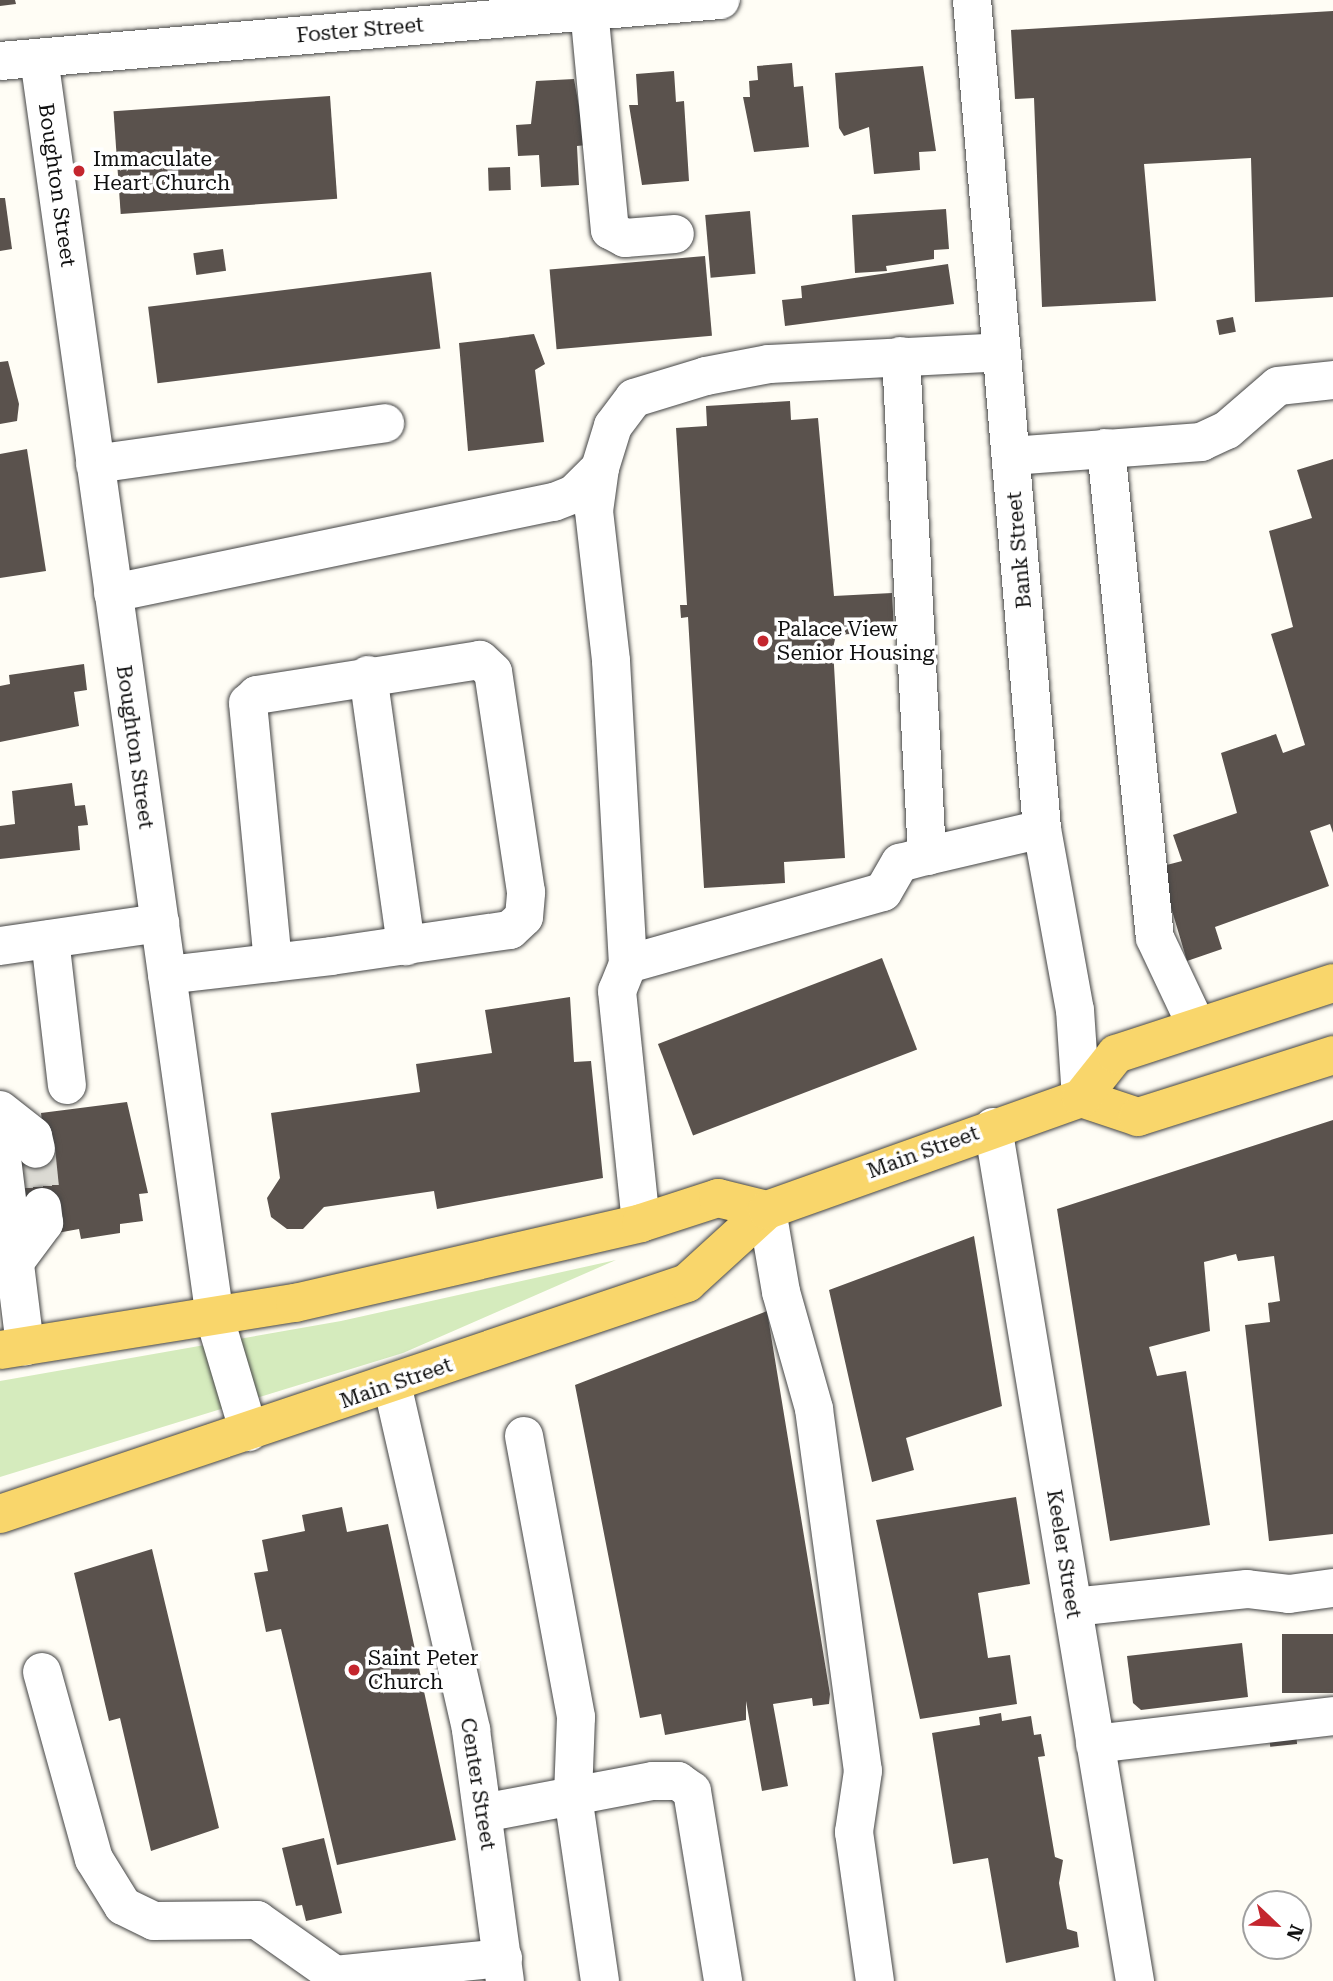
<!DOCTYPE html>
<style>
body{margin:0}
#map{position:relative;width:1333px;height:1981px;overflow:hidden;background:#fffdf5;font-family:"Roboto Serif",serif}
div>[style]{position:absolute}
.green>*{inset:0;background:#d5ebbd}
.building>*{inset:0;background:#5a524d;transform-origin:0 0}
.minor-tunnel>*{height:38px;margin-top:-19px;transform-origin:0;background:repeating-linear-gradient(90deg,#dbdad3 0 38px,transparent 0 57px)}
.roads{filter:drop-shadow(0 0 2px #444) drop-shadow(0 0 2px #444)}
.minor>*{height:38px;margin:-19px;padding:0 19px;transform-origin:19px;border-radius:19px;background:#fff}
.major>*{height:38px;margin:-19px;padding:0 19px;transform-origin:19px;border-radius:19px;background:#f9d66b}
.dots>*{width:19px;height:19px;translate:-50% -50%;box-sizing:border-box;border:4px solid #fff;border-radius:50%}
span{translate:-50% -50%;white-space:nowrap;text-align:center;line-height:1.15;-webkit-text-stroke:7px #fff;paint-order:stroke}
.street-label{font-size:21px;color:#111}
.poi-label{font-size:21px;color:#111}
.left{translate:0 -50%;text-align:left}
.north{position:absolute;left:1242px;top:1890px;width:70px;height:70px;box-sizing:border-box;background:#fff;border:2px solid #a0a0a0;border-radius:50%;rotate:113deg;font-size:19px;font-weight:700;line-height:28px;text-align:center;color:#111}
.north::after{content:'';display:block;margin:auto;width:24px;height:32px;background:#c4262e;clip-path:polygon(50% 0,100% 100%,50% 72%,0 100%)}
</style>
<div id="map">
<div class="green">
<div style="clip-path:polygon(616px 1260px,403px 1353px,0 1477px,0 1381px,341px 1321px)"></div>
</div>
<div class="building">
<div style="clip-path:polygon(0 0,15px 0,16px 4px,0 6px)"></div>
<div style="clip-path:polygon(1333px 11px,1333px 297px,1255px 302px,1251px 158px,1144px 164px,1156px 301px,1042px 307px,1034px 98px,1015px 99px,1011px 30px)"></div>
<div style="clip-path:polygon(792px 63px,794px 87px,803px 86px,809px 147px,754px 152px,743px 97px,750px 97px,749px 81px,758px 80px,757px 66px)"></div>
<div style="clip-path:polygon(923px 66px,936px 151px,919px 152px,920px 170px,874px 174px,869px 127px,844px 136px,839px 128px,835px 73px)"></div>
<div style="clip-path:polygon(674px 71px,676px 102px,684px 101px,689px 181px,642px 185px,629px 105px,638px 105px,636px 74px)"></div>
<div style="clip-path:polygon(574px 79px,586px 145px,577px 146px,579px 185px,541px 187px,539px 155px,518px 156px,516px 125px,531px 124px,536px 81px)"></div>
<div style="left:330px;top:96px;width:103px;height:217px;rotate:86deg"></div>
<div style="left:510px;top:167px;width:23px;height:22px;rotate:88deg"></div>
<div style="clip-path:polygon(0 198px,5px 198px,12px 249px,0 251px)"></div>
<div style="clip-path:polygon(946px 209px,949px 249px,934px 250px,934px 259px,886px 266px,887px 271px,855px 273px,852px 215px)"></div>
<div style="left:750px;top:211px;width:63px;height:45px;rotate:85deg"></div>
<div style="left:223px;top:249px;width:22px;height:30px;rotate:82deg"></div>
<div style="left:705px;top:256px;width:80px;height:156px;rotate:85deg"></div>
<div style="clip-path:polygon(948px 264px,954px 304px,785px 326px,782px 300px,802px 298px,801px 286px)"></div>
<div style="left:431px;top:272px;width:77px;height:285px;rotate:83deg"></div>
<div style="left:1233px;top:317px;width:15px;height:17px;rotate:79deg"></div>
<div style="clip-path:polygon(534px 334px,545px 364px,535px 370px,544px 442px,468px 451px,459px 343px)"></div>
<div style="clip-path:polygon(8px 361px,19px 404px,17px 421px,0 424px,0 362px)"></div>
<div style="clip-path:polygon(790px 401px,791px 420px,818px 418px,834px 596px,892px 593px,894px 631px,836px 635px,833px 648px,845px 858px,784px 862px,785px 883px,704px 888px,688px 617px,681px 618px,680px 605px,687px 605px,676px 428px,707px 426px,706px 406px)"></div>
<div style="clip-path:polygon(27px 449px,46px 571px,0 578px,0 454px)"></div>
<div style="clip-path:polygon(1333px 459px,1333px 833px,1330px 824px,1310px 831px,1329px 886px,1215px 927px,1222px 949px,1187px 961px,1159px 867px,1182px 861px,1173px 835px,1237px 813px,1221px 753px,1276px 734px,1283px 753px,1305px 745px,1271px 634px,1293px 627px,1269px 531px,1312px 518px,1297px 470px)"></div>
<div style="clip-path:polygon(84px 664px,87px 690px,74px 692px,79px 726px,0 742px,0 686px,10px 684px,9px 675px)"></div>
<div style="clip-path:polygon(72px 783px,75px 806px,85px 805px,88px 825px,78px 826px,80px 850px,0 859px,0 826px,15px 824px,12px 791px)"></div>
<div style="left:882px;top:958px;width:98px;height:240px;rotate:69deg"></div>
<div style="clip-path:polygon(570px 997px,574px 1062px,591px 1061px,603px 1178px,437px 1209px,434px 1191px,324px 1207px,303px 1229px,287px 1229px,271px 1217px,267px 1198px,280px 1178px,271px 1113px,420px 1092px,416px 1064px,492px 1053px,485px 1010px)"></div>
<div style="clip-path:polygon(127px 1102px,148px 1193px,139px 1194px,143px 1221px,120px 1224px,120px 1233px,81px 1239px,79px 1229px,57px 1233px,22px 1209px,15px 1151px,45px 1147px,41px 1113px)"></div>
<div style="clip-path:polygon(1333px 1120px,1333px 1534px,1269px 1541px,1245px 1325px,1270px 1322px,1268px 1303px,1280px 1301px,1274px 1256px,1238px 1261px,1236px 1254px,1204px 1262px,1210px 1331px,1149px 1347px,1157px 1376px,1186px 1371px,1210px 1525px,1110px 1541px,1057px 1209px)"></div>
<div style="clip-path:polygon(974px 1236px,1002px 1406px,906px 1438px,914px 1470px,872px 1482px,829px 1290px)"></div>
<div style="clip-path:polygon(767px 1311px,830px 1694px,829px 1704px,813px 1706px,812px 1698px,773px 1704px,788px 1786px,762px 1791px,746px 1701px,746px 1720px,665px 1735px,661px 1714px,640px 1718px,575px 1385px)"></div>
<div style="clip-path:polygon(1016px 1497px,1030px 1584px,978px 1593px,988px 1658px,1010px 1655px,1017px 1704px,920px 1719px,876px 1520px)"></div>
<div style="clip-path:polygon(342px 1507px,347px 1532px,388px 1524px,456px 1840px,337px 1865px,281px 1629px,266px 1632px,254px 1573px,268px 1571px,262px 1540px,305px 1531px,302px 1515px)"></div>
<div style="clip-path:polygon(152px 1549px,219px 1828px,151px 1851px,120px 1718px,109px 1721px,74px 1573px)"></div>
<div style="left:1333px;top:1634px;width:59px;height:51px;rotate:90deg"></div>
<div style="clip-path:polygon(1242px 1643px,1248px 1697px,1141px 1710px,1133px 1703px,1127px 1656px)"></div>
<div style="clip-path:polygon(1001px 1713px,1002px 1721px,1031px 1716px,1034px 1735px,1041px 1734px,1045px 1756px,1038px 1757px,1055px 1857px,1063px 1860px,1059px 1883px,1067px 1929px,1077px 1932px,1079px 1947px,1006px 1963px,988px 1858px,953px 1864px,932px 1733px,980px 1725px,979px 1717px)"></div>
<div style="left:1295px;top:1724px;width:20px;height:27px;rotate:84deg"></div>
<div style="clip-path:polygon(324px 1838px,342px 1913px,306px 1921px,302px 1905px,296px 1906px,282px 1848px)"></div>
</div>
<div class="minor-tunnel">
<div style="left:36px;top:1149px;width:58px;rotate:84.1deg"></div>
</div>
<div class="roads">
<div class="minor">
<div style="left:972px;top:0;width:832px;rotate:85.17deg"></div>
<div style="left:1042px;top:829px;width:184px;rotate:79.7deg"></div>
<div style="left:1075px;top:1010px;width:88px;rotate:86.1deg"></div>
<div style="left:589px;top:9px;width:222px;rotate:84.6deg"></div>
<div style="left:610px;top:230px;width:17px;rotate:28deg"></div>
<div style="left:625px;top:238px;width:50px;rotate:-4.6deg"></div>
<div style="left:39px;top:58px;width:1273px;rotate:82.05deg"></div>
<div style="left:215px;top:1319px;width:118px;rotate:73.3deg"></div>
<div style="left:0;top:61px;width:723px;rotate:-4.84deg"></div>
<div style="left:901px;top:356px;width:501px;rotate:87.02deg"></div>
<div style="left:927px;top:856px;width:118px;rotate:-13.2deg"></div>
<div style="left:1106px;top:448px;width:492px;rotate:84.3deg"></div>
<div style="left:1155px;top:938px;width:98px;rotate:64.7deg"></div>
<div style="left:1011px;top:456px;width:191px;rotate:-4.2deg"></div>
<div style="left:1201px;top:442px;width:29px;rotate:-25deg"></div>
<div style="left:1227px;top:430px;width:67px;rotate:-40.8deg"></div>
<div style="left:1278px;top:386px;width:55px;rotate:-6.2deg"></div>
<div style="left:95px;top:464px;width:293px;rotate:-8deg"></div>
<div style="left:600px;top:468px;width:43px;rotate:97.9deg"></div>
<div style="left:594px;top:511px;width:151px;rotate:83.5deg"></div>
<div style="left:611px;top:661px;width:303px;rotate:86.8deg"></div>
<div style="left:628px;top:964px;width:265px;rotate:-15.8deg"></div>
<div style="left:883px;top:892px;width:34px;rotate:-60deg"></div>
<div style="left:900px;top:863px;width:28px;rotate:-15deg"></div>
<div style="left:113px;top:593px;width:450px;rotate:-11.7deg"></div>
<div style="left:554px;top:502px;width:22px;rotate:-22deg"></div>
<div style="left:574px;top:494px;width:37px;rotate:-45deg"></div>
<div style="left:600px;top:468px;width:44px;rotate:-72.8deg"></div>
<div style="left:613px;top:426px;width:35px;rotate:-53deg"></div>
<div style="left:634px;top:398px;width:75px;rotate:-17deg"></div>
<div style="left:706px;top:376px;width:64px;rotate:-10.8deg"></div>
<div style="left:769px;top:364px;width:233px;rotate:-2.9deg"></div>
<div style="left:368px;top:675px;width:274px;rotate:82deg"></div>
<div style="left:50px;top:939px;width:147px;rotate:83.4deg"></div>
<div style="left:0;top:946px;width:162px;rotate:-8.2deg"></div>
<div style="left:628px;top:964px;width:29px;rotate:112deg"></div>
<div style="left:617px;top:991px;width:233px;rotate:84.1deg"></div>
<div style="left:167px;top:975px;width:165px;rotate:-6.6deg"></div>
<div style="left:331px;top:956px;width:181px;rotate:-8.3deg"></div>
<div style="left:510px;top:930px;width:19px;rotate:-43deg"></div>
<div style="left:524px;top:917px;width:25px;rotate:-85deg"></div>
<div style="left:526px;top:892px;width:222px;rotate:-98.5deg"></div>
<div style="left:493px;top:672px;width:18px;rotate:-137deg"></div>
<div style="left:480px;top:660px;width:226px;rotate:171.1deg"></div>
<div style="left:257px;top:695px;width:12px;rotate:138deg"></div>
<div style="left:248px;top:703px;width:261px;rotate:84.5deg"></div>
<div style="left:0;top:1110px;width:42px;rotate:38.2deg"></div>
<div style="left:33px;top:1136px;width:13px;rotate:77deg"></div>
<div style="left:993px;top:1127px;width:866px;rotate:80.56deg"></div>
<div style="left:0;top:1142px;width:206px;rotate:83deg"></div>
<div style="left:767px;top:1210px;width:83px;rotate:80.3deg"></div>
<div style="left:781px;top:1292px;width:122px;rotate:74.2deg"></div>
<div style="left:814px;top:1409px;width:365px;rotate:82.3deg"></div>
<div style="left:863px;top:1771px;width:62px;rotate:98.4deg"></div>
<div style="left:854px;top:1832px;width:150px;rotate:82deg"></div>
<div style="left:15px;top:1262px;width:49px;rotate:-53.4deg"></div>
<div style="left:44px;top:1223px;width:16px;rotate:-97deg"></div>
<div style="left:392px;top:1384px;width:355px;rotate:77.1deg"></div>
<div style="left:471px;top:1730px;width:253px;rotate:82.3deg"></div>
<div style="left:524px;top:1436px;width:286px;rotate:79.5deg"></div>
<div style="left:576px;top:1717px;width:79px;rotate:92.2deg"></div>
<div style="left:573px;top:1796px;width:187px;rotate:81.7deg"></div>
<div style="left:1073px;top:1607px;width:175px;rotate:-5.9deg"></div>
<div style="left:1247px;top:1589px;width:42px;rotate:6.8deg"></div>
<div style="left:1289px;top:1594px;width:44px;rotate:-7.8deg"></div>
<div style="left:42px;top:1672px;width:194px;rotate:74.5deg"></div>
<div style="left:94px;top:1859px;width:55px;rotate:58.3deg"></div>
<div style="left:123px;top:1906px;width:34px;rotate:26deg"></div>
<div style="left:154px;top:1921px;width:103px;rotate:-0.6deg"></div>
<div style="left:257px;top:1920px;width:95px;rotate:35.2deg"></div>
<div style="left:335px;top:1975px;width:169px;rotate:-5.8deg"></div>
<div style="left:1095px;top:1744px;width:240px;rotate:-6.7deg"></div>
<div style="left:483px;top:1813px;width:173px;rotate:-10.7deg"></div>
<div style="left:653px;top:1781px;width:25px"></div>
<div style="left:678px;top:1781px;width:17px;rotate:36deg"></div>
<div style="left:692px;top:1791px;width:193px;rotate:80.7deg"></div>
</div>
<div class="major">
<div style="left:1081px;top:1098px;width:60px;rotate:18.4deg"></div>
<div style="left:1138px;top:1117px;width:205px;rotate:-17.6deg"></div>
<div style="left:0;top:1350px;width:299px;rotate:-9.1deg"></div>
<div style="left:295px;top:1303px;width:355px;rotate:-13deg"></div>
<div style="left:641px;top:1223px;width:81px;rotate:-18deg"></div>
<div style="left:718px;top:1198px;width:50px;rotate:13.8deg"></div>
<div style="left:0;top:1514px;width:725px;rotate:-18.58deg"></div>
<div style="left:687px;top:1283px;width:108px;rotate:-42.4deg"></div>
<div style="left:767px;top:1210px;width:333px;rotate:-19.6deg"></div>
<div style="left:1081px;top:1098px;width:56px;rotate:-51.5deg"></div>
<div style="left:1116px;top:1054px;width:228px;rotate:-18.1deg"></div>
</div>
</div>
<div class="dots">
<div style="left:79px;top:171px;background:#c4262e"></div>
<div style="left:763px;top:641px;background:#c4262e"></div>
<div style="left:354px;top:1670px;background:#c4262e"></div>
</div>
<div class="street-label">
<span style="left:360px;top:30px;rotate:-5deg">Foster Street</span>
<span style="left:57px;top:185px;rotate:82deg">Boughton Street</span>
<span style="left:1019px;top:550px;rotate:-95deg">Bank Street</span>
<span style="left:135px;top:747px;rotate:82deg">Boughton Street</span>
<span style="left:923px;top:1152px;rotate:-20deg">Main Street</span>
<span style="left:396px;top:1383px;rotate:-19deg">Main Street</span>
<span style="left:1064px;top:1554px;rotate:81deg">Keeler Street</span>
<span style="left:478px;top:1784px;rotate:81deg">Center Street</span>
</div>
<div class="poi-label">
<span class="left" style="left:93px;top:171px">Immaculate<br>Heart Church</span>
<span class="left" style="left:777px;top:641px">Palace View<br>Senior Housing</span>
<span class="left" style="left:368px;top:1670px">Saint Peter<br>Church</span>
</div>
<div class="north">N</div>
</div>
